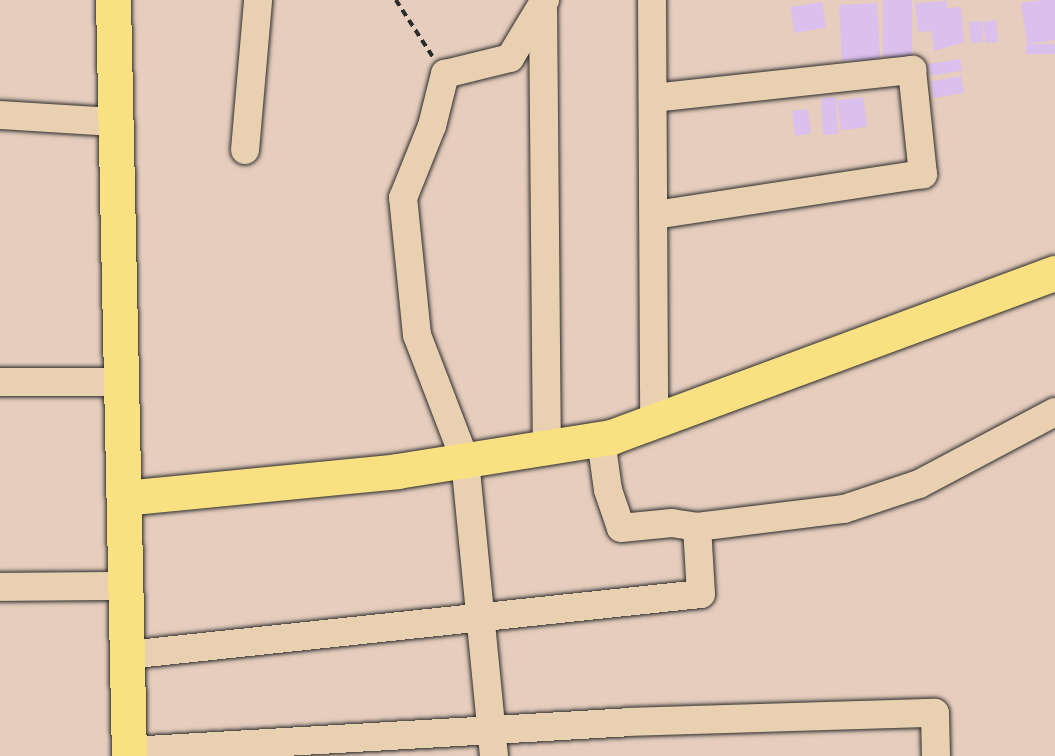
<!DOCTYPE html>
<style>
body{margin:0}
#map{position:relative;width:1055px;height:756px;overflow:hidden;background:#e6cdbd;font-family:Mali,sans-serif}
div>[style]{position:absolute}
.building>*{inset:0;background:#dbbfed;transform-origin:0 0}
.path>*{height:3.5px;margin-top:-1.75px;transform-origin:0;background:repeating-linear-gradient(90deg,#2b2b2b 0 7px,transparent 0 12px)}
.roads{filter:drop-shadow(0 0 2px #2b2b2b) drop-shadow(0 0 2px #2b2b2b)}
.minor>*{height:28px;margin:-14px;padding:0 14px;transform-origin:14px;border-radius:14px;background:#e9d0b1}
.major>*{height:35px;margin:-17.5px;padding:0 17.5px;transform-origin:17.5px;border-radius:17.5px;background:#f9e181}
span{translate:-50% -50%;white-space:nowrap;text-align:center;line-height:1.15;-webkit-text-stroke:5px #e9d0b1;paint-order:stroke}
</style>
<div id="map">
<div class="building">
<div style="left:883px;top:0;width:29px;height:57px"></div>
<div style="clip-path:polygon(1042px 0,1055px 0,1055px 40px,1027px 44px,1021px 3px)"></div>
<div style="clip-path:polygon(947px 1px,947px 8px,961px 7px,964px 42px,934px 51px,932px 31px,918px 32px,915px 3px)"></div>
<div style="left:822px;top:2px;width:26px;height:32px;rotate:81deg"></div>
<div style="left:877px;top:3px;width:56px;height:38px;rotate:87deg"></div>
<div style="clip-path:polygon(996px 20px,998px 42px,986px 43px,982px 22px)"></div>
<div style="left:981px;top:21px;width:21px;height:12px;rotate:85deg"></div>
<div style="left:1055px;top:44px;width:10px;height:29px;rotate:90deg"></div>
<div style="left:960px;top:59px;width:12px;height:32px;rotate:81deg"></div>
<div style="left:961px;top:76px;width:17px;height:31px;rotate:80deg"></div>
<div style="left:836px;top:97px;width:37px;height:15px;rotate:87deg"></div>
<div style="left:863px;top:97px;width:30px;height:26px;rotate:82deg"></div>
<div style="left:808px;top:109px;width:25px;height:16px;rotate:83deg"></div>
</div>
<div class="path">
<div style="left:396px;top:0;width:68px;rotate:57deg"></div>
</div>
<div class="roads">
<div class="minor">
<div style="left:652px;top:0;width:422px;rotate:89.7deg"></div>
<div style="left:543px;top:2px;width:446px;rotate:89.5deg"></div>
<div style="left:653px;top:98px;width:261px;rotate:-6.2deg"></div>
<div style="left:912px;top:70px;width:105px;rotate:84deg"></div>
<div style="left:923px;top:174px;width:272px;rotate:171.3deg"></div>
<div style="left:0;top:115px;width:116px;rotate:3.5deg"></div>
<div style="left:245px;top:150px;width:151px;rotate:-85deg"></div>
<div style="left:0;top:382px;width:121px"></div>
<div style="left:601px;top:439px;width:51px;rotate:82.2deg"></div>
<div style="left:608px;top:490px;width:40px;rotate:71.1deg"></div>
<div style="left:621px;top:528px;width:51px;rotate:-5.6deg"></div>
<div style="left:672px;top:523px;width:25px;rotate:9deg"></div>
<div style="left:0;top:587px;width:126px;rotate:-0.5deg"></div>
<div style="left:127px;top:655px;width:577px;rotate:-6.07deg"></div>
<div style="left:701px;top:594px;width:67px;rotate:-93.4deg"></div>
<div style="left:697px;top:527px;width:148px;rotate:-7deg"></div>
<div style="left:844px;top:509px;width:79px;rotate:-18.4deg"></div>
<div style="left:919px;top:484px;width:154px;rotate:-27.9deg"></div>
<div style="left:129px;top:751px;width:498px;rotate:-3.3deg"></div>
<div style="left:626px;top:722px;width:309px;rotate:-1.7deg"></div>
<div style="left:935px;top:713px;width:43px;rotate:88.7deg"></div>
<div style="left:494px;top:756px;width:297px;rotate:-95.6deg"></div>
<div style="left:465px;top:460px;width:134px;rotate:-111deg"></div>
<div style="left:417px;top:335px;width:138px;rotate:-95.8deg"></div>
<div style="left:403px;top:198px;width:78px;rotate:-68.1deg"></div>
<div style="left:432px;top:126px;width:54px;rotate:-76deg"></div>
<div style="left:445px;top:74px;width:67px;rotate:-13.8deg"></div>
<div style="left:510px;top:58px;width:68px;rotate:-58.9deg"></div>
</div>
<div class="major">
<div style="left:113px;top:0;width:756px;rotate:88.79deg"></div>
<div style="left:124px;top:498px;width:274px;rotate:-5.6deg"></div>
<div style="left:397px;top:471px;width:217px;rotate:-9deg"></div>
<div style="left:611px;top:437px;width:473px;rotate:-20.3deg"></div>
</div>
</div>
</div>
